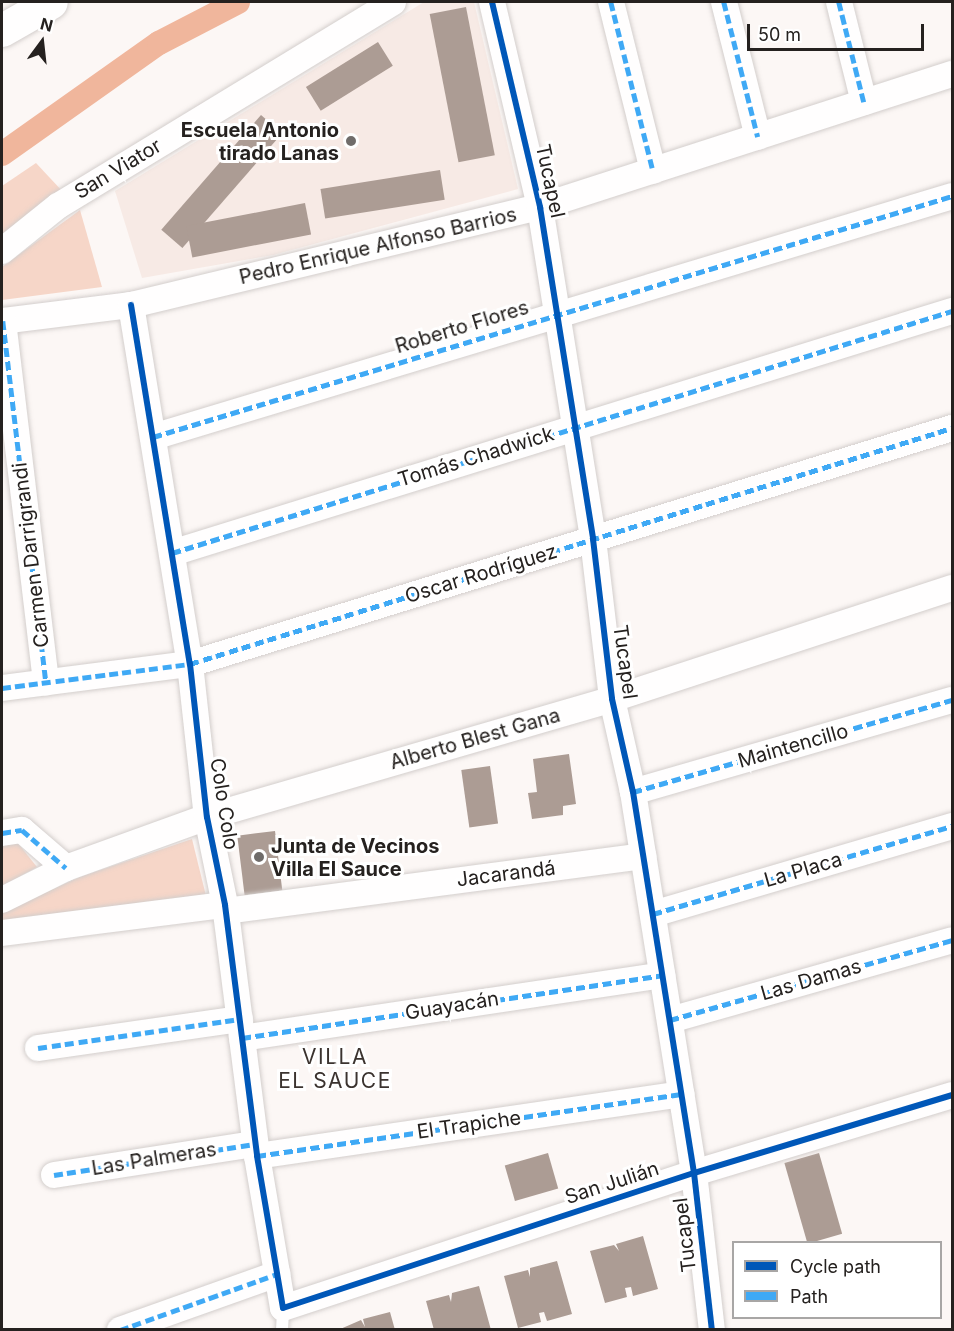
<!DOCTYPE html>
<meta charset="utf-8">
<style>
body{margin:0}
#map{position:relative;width:954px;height:1331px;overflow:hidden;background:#fcf7f5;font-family:Inter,sans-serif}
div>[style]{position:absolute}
.built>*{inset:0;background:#f7eae5}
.green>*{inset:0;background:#f6d6c8}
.canal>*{height:24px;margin:-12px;padding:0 12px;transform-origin:12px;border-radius:12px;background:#f0b69c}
.building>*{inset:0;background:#ac9c94;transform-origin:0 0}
.roads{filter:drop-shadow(0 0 2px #d3cecc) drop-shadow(0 0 2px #d3cecc)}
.lane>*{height:12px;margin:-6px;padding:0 6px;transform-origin:6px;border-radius:6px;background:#fffefe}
.street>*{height:26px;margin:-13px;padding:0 13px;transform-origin:13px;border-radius:13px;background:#fffefe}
.secondary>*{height:33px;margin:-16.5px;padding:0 16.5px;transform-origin:16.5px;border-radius:16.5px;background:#fffefe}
.quiet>*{height:4.5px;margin-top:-2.25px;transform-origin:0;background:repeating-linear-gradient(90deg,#3fa9f5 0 9px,transparent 0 13.5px)}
.cycleway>*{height:6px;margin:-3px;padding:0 3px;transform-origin:3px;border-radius:3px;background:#0057b8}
.dots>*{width:16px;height:16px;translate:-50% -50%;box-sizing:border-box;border:3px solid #fff;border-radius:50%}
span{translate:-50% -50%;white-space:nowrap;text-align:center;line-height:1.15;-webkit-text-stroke:6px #fff;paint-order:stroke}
.poi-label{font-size:20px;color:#25211f;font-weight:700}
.right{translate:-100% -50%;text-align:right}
.left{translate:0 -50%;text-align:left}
.street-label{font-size:20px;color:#25211f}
.neighbourhood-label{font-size:21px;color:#3b332f;letter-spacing:1.5px}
.frame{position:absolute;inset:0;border:3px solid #25211f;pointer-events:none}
.legend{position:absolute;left:732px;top:1241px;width:210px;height:78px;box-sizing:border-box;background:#fff;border:2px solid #a8a6a5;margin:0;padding:8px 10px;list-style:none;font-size:18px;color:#25211f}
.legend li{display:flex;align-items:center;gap:12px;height:30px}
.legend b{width:30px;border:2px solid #a8a6a5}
.north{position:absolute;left:12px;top:12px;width:60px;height:60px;-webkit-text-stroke:4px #fff;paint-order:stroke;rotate:15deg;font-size:16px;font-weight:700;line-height:24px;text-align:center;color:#25211f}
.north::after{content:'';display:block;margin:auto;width:21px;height:27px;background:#25211f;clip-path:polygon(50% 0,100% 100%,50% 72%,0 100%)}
.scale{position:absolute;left:747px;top:24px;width:177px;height:27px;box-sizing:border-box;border:3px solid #25211f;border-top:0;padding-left:8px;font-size:18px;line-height:21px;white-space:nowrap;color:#25211f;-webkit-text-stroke:4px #fff;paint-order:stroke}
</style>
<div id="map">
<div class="built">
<div style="clip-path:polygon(424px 2px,474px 2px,518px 189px,273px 255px,142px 278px,115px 191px)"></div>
</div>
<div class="green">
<div style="clip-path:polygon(36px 163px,64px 193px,2px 236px,2px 186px)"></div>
<div style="clip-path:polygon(80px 210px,102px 287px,2px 300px,2px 267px)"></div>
<div style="clip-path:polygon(192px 839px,207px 900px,2px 923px,2px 912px,80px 877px)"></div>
<div style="clip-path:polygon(17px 842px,37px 867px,2px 886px,2px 844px)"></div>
</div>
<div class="canal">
<div style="left:2px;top:154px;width:192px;rotate:-35.3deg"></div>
<div style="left:159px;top:43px;width:89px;rotate:-27.4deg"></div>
</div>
<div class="building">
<div style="left:466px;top:7px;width:151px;height:37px;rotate:79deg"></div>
<div style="left:378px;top:42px;width:28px;height:85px;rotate:58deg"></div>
<div style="left:261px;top:115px;width:28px;height:152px;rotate:41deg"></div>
<div style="left:440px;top:170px;width:30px;height:121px;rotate:81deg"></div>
<div style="left:305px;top:203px;width:32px;height:121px;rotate:79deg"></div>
<div style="clip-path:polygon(569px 754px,576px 804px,563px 806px,563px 815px,532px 819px,528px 793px,537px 792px,533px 759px)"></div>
<div style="left:490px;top:766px;width:58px;height:29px;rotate:82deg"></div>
<div style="left:275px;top:831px;width:60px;height:38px;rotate:83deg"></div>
<div style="left:548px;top:1153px;width:37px;height:45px;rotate:74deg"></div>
<div style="left:819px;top:1153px;width:84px;height:36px;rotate:74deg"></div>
<div style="clip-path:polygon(643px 1236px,658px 1289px,633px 1296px,631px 1287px,625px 1288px,627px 1297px,605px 1303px,590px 1251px,614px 1245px,619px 1251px,616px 1244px)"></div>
<div style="clip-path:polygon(557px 1261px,572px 1314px,547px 1321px,544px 1312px,539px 1313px,541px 1322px,518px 1328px,504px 1276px,528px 1270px,530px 1277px,530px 1268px)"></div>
<div style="clip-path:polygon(479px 1286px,491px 1330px,434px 1330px,426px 1301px,449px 1295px,451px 1302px,452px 1293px)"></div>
<div style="clip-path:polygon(390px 1312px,395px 1330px,338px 1330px,361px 1320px,365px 1327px,363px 1319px)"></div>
</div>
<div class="roads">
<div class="lane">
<div style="left:282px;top:1330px;width:22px;rotate:-87deg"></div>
</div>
<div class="street">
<div style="left:492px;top:2px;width:211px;rotate:76.8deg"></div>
<div style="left:540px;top:207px;width:336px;rotate:80.9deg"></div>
<div style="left:593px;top:539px;width:161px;rotate:83.2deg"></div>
<div style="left:612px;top:699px;width:95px;rotate:77.3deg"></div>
<div style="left:633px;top:792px;width:386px;rotate:80.9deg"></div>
<div style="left:694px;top:1173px;width:158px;rotate:83.5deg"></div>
<div style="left:611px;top:2px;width:174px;rotate:76deg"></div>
<div style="left:724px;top:2px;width:139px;rotate:75.9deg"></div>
<div style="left:839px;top:2px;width:103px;rotate:76deg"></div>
<div style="left:2px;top:251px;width:72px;rotate:-38.8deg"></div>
<div style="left:58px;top:206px;width:392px;rotate:-31.3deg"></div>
<div style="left:131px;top:305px;width:364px;rotate:80.7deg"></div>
<div style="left:190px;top:664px;width:154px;rotate:83.7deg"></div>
<div style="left:207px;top:817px;width:90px;rotate:78.4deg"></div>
<div style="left:225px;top:905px;width:253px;rotate:82.7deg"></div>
<div style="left:257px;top:1156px;width:154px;rotate:80.3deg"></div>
<div style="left:283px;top:1308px;width:433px;rotate:-18.2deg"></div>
<div style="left:694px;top:1173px;width:270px;rotate:-16.8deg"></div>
<div style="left:2px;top:321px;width:130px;rotate:-7.1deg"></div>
<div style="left:131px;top:305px;width:421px;rotate:-13.5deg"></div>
<div style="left:540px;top:207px;width:433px;rotate:-17.9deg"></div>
<div style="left:3px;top:321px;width:364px;rotate:83.2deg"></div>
<div style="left:153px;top:437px;width:835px;rotate:-16.78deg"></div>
<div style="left:172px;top:553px;width:817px;rotate:-17.24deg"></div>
<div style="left:2px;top:688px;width:190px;rotate:-7.3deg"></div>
<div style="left:190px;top:664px;width:798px;rotate:-17.21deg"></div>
<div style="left:633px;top:792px;width:332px;rotate:-16.1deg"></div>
<div style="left:2px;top:833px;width:20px;rotate:-9deg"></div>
<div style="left:22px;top:830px;width:58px;rotate:40.8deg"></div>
<div style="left:2px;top:900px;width:72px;rotate:-26.6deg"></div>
<div style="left:66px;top:868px;width:150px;rotate:-19.9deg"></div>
<div style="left:207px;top:817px;width:422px;rotate:-16.2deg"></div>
<div style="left:612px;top:699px;width:358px;rotate:-18.1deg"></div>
<div style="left:226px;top:911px;width:421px;rotate:-7.5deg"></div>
<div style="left:653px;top:914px;width:312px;rotate:-16.4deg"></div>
<div style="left:2px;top:933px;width:225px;rotate:-7.2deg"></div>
<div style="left:670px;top:1020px;width:293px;rotate:-15.8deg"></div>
<div style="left:242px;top:1038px;width:425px;rotate:-8.5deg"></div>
<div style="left:38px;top:1048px;width:204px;rotate:-8.2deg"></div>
<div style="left:257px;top:1156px;width:429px;rotate:-8.3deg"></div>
<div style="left:54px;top:1175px;width:203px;rotate:-8.8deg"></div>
<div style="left:120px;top:1330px;width:167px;rotate:-19.6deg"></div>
</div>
<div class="secondary">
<div style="left:2px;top:30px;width:56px;rotate:-29.7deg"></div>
</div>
</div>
<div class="quiet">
<div style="left:611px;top:2px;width:174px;rotate:76deg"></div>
<div style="left:724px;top:2px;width:139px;rotate:75.9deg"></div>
<div style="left:839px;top:2px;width:103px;rotate:76deg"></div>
<div style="left:3px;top:321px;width:364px;rotate:83.2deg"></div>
<div style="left:153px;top:437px;width:835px;rotate:-16.78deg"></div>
<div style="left:172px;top:553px;width:817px;rotate:-17.24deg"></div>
<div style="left:2px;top:688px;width:190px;rotate:-7.3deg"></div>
<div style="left:190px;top:664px;width:798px;rotate:-17.21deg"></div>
<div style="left:633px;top:792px;width:332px;rotate:-16.1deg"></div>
<div style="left:2px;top:833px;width:20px;rotate:-9deg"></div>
<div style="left:22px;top:830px;width:58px;rotate:40.8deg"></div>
<div style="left:653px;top:914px;width:312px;rotate:-16.4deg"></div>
<div style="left:670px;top:1020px;width:293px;rotate:-15.8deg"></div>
<div style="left:242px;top:1038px;width:425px;rotate:-8.5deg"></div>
<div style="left:38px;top:1048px;width:204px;rotate:-8.2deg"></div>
<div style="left:257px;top:1156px;width:429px;rotate:-8.3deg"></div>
<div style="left:54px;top:1175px;width:203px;rotate:-8.8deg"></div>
<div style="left:120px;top:1330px;width:167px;rotate:-19.6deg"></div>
</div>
<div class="cycleway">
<div style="left:492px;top:2px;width:211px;rotate:76.8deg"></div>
<div style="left:540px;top:207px;width:336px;rotate:80.9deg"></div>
<div style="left:593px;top:539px;width:161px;rotate:83.2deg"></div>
<div style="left:612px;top:699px;width:95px;rotate:77.3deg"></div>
<div style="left:633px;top:792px;width:386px;rotate:80.9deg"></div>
<div style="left:694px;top:1173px;width:158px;rotate:83.5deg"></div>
<div style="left:131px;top:305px;width:364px;rotate:80.7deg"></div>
<div style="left:190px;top:664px;width:154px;rotate:83.7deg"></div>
<div style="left:207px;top:817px;width:90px;rotate:78.4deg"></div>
<div style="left:225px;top:905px;width:253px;rotate:82.7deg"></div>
<div style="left:257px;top:1156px;width:154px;rotate:80.3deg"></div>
<div style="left:283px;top:1308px;width:433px;rotate:-18.2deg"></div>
<div style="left:694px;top:1173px;width:270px;rotate:-16.8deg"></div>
</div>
<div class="dots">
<div style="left:351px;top:141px;background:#706c6a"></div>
<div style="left:259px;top:857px;background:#706c6a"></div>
</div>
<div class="poi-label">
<span class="right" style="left:339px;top:142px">Escuela Antonio<br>tirado Lanas</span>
<span class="left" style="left:271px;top:858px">Junta de Vecinos<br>Villa El Sauce</span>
</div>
<div class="street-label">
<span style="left:118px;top:169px;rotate:-31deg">San Viator</span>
<span style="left:550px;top:181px;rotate:78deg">Tucapel</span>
<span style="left:378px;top:246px;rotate:-13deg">Pedro Enrique Alfonso Barrios</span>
<span style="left:462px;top:327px;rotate:-17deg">Roberto Flores</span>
<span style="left:476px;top:457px;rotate:-17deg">Tomás Chadwick</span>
<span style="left:31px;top:555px;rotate:-97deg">Carmen Darrigrandi</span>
<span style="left:481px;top:574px;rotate:-17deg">Oscar Rodríguez</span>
<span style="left:625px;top:662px;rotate:82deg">Tucapel</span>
<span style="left:475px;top:739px;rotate:-16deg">Alberto Blest Gana</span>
<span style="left:793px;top:746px;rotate:-16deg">Maintencillo</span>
<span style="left:224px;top:804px;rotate:81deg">Colo Colo</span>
<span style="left:803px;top:870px;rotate:-16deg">La Placa</span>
<span style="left:506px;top:874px;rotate:-7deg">Jacarandá</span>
<span style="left:811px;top:980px;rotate:-16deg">Las Damas</span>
<span style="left:452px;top:1006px;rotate:-9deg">Guayacán</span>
<span style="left:469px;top:1125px;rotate:-8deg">El Trapiche</span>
<span style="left:154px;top:1159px;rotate:-9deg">Las Palmeras</span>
<span style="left:612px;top:1183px;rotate:-18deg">San Julián</span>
<span style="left:685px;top:1235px;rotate:-97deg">Tucapel</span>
</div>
<div class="neighbourhood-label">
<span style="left:335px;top:1069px">VILLA<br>EL SAUCE</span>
</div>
<div class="frame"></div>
<ul class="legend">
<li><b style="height:8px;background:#0057b8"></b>Cycle path</li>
<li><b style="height:8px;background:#3fa9f5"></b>Path</li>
</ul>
<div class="north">N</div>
<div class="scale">50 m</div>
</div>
